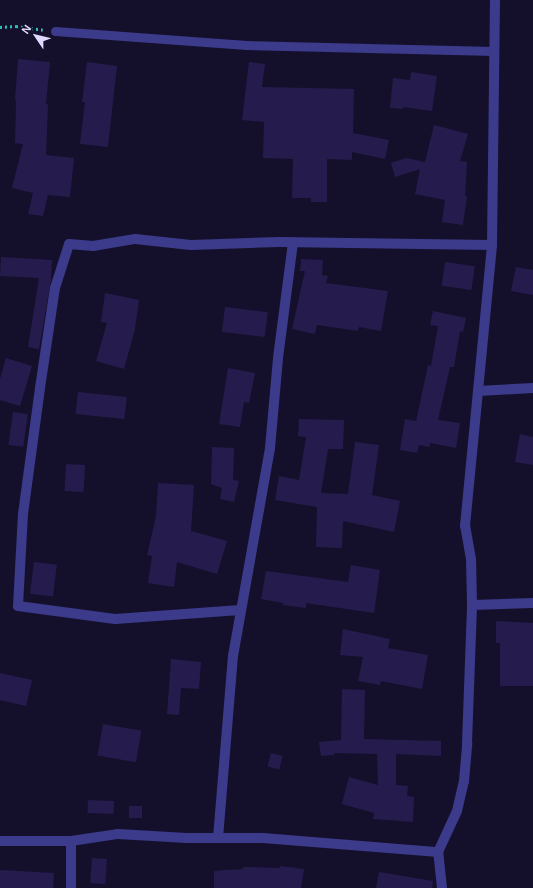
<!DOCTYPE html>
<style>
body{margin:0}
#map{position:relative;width:533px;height:888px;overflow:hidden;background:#14102b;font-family:Arial,sans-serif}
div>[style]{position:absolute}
.building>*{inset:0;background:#251c4d;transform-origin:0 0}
.path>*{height:2.5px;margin-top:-1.25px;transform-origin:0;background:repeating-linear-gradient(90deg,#2dc0b5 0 2px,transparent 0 5px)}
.lane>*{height:9px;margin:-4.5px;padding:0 4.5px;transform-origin:4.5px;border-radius:4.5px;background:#3c3a8b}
.street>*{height:10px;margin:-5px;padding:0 5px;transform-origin:5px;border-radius:5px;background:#3c3a8b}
span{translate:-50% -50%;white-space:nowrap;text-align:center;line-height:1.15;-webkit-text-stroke:4px #14102b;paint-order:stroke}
.north{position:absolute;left:16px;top:16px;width:40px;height:40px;-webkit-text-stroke:3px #14102b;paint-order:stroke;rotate:305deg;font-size:11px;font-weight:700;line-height:16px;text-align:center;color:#dedaff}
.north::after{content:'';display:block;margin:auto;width:14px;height:18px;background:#dedaff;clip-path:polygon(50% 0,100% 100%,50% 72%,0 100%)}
</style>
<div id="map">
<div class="building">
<div style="clip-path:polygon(18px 59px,50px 62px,46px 104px,48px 104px,46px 155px,74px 158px,70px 197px,48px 195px,43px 216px,28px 214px,33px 193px,12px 188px,23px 144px,15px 143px,16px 100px,15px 100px)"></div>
<div style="clip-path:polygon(87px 62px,117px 66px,108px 147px,80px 144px,85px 102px,82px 102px)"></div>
<div style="clip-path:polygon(249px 62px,265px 64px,262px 87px,354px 89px,353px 133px,389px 140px,385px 159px,352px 152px,352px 160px,327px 159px,327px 202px,311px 202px,311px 198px,292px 198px,293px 159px,263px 158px,264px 122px,242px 120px)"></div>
<div style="clip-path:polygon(411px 72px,437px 76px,432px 111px,403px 107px,403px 109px,390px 108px,393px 78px,410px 80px)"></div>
<div style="clip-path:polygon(434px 125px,468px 134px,460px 161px,467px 162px,465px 196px,467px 196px,463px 225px,442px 222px,445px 200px,415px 194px,420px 169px,395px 177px,391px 163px,406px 158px,425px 162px)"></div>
<div style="clip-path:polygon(1px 257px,52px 260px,51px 280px,39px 349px,28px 347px,39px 278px,0 276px)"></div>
<div style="clip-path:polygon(301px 259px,323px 260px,322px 275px,328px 276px,326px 283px,388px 291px,381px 331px,359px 327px,358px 331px,317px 325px,315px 334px,292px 329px,305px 271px,300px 271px)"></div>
<div style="left:445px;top:262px;width:30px;height:24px;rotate:8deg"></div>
<div style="clip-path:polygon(516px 267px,533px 270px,533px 295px,511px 291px)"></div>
<div style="clip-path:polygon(105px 293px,139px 300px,135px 329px,124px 369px,96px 361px,107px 323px,101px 322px)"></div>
<div style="left:225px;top:307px;width:43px;height:25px;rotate:7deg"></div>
<div style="clip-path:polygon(433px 311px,466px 318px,463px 332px,460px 331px,454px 367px,450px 367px,438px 420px,460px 423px,456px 448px,430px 443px,430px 447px,419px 445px,417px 453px,400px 450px,405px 419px,416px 421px,428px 365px,431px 366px,438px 326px,430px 325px)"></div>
<div style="clip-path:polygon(6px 358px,32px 366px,20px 406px,0 400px,0 379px)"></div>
<div style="clip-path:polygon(228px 368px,255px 373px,249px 403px,244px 402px,240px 427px,219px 424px)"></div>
<div style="left:78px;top:392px;width:49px;height:22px;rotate:6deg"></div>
<div style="left:13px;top:412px;width:15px;height:33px;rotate:8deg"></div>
<div style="clip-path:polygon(299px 419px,344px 420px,343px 449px,328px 449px,321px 493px,348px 494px,355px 442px,379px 445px,372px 495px,400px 501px,394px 532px,343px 521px,342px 548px,316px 547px,317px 507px,275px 500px,279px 476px,299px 480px,306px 437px,298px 436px)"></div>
<div style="clip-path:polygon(520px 434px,533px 437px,533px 465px,515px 462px)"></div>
<div style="clip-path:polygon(212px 447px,234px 448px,233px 480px,239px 481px,234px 502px,220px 499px,222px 488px,211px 484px)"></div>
<div style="left:66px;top:464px;width:19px;height:27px;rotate:3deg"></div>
<div style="clip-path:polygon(158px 483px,194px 485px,191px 531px,227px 541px,217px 574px,177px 562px,174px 587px,148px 583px,152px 556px,147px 555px,156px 516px)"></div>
<div style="left:34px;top:562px;width:23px;height:32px;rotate:7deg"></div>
<div style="clip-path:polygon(351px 565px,380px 570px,374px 613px,306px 603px,306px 608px,283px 605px,283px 603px,261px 599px,266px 571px,348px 582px)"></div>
<div style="clip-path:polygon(496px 621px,533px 623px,533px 686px,500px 686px,500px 643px,496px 643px)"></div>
<div style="clip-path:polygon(343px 629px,390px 639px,388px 648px,428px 655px,422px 689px,381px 681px,380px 685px,358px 681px,363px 657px,340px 655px)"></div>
<div style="clip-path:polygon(171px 659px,201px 662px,199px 689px,181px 688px,179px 715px,167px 714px)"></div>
<div style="clip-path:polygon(0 673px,32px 680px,26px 706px,0 700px)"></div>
<div style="clip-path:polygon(342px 689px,365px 690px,364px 739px,441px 741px,441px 756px,396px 754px,396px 785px,408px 786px,407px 796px,414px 797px,413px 822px,373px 819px,374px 813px,342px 804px,349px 777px,378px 785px,377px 754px,334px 753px,334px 755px,321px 756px,319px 742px,341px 740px)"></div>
<div style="left:103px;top:724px;width:39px;height:32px;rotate:10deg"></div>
<div style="left:271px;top:753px;width:12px;height:14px;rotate:14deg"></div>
<div style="left:88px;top:800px;width:26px;height:13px;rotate:2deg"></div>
<div style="left:129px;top:806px;width:13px;height:12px"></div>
<div style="left:92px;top:858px;width:15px;height:25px;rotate:4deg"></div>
<div style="clip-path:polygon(280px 866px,304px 869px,301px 888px,214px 888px,214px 871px,243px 869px,243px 867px,280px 868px)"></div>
<div style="clip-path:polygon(0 870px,54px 873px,53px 888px,0 888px)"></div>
<div style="clip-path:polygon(379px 872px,433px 881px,432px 888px,376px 888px)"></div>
</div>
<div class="path">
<div style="left:0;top:27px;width:16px;rotate:-4deg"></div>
<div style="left:16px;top:26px;width:27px;rotate:8deg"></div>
</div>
<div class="lane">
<div style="left:55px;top:31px;width:192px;rotate:4.2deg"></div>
<div style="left:246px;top:45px;width:248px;rotate:1.4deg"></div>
</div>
<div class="street">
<div style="left:478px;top:391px;width:55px;rotate:-3.1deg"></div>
<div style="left:472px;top:605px;width:61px;rotate:-1.9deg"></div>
<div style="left:240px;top:610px;width:125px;rotate:175.9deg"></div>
<div style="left:115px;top:619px;width:98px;rotate:-172.4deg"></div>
<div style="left:18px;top:606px;width:92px;rotate:-86.9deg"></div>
<div style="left:23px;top:514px;width:127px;rotate:-82.3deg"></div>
<div style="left:40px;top:388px;width:101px;rotate:-81.5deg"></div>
<div style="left:55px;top:288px;width:46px;rotate:-72.3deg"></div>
<div style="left:69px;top:244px;width:24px;rotate:5deg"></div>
<div style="left:93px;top:246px;width:43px;rotate:-9.5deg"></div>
<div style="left:135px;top:239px;width:56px;rotate:6.1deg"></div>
<div style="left:191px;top:245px;width:88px;rotate:-2deg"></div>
<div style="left:279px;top:242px;width:213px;rotate:0.8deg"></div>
<div style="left:218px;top:838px;width:183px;rotate:-85.3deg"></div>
<div style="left:233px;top:656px;width:211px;rotate:-79.9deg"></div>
<div style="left:270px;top:448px;width:90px;rotate:-84.9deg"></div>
<div style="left:278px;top:358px;width:117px;rotate:-82.6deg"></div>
<div style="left:0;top:841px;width:71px"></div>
<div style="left:71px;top:841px;width:48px;rotate:-8.5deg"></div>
<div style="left:118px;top:834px;width:69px;rotate:3.3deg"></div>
<div style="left:187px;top:838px;width:76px"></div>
<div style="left:263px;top:838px;width:176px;rotate:4.6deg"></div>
<div style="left:71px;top:841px;width:47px;rotate:90deg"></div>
<div style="left:442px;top:888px;width:36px;rotate:-96deg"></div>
<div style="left:438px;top:852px;width:45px;rotate:-65.1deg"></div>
<div style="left:457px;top:811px;width:31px;rotate:-77deg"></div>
<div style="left:464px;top:781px;width:38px;rotate:-85deg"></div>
<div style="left:467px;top:743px;width:138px;rotate:-87.9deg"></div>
<div style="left:472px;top:605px;width:46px;rotate:-91.2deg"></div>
<div style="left:471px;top:559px;width:34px;rotate:-100deg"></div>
<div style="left:465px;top:526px;width:282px;rotate:-84.5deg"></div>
<div style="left:492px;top:245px;width:245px;rotate:-89.3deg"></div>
</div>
<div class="north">N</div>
</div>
